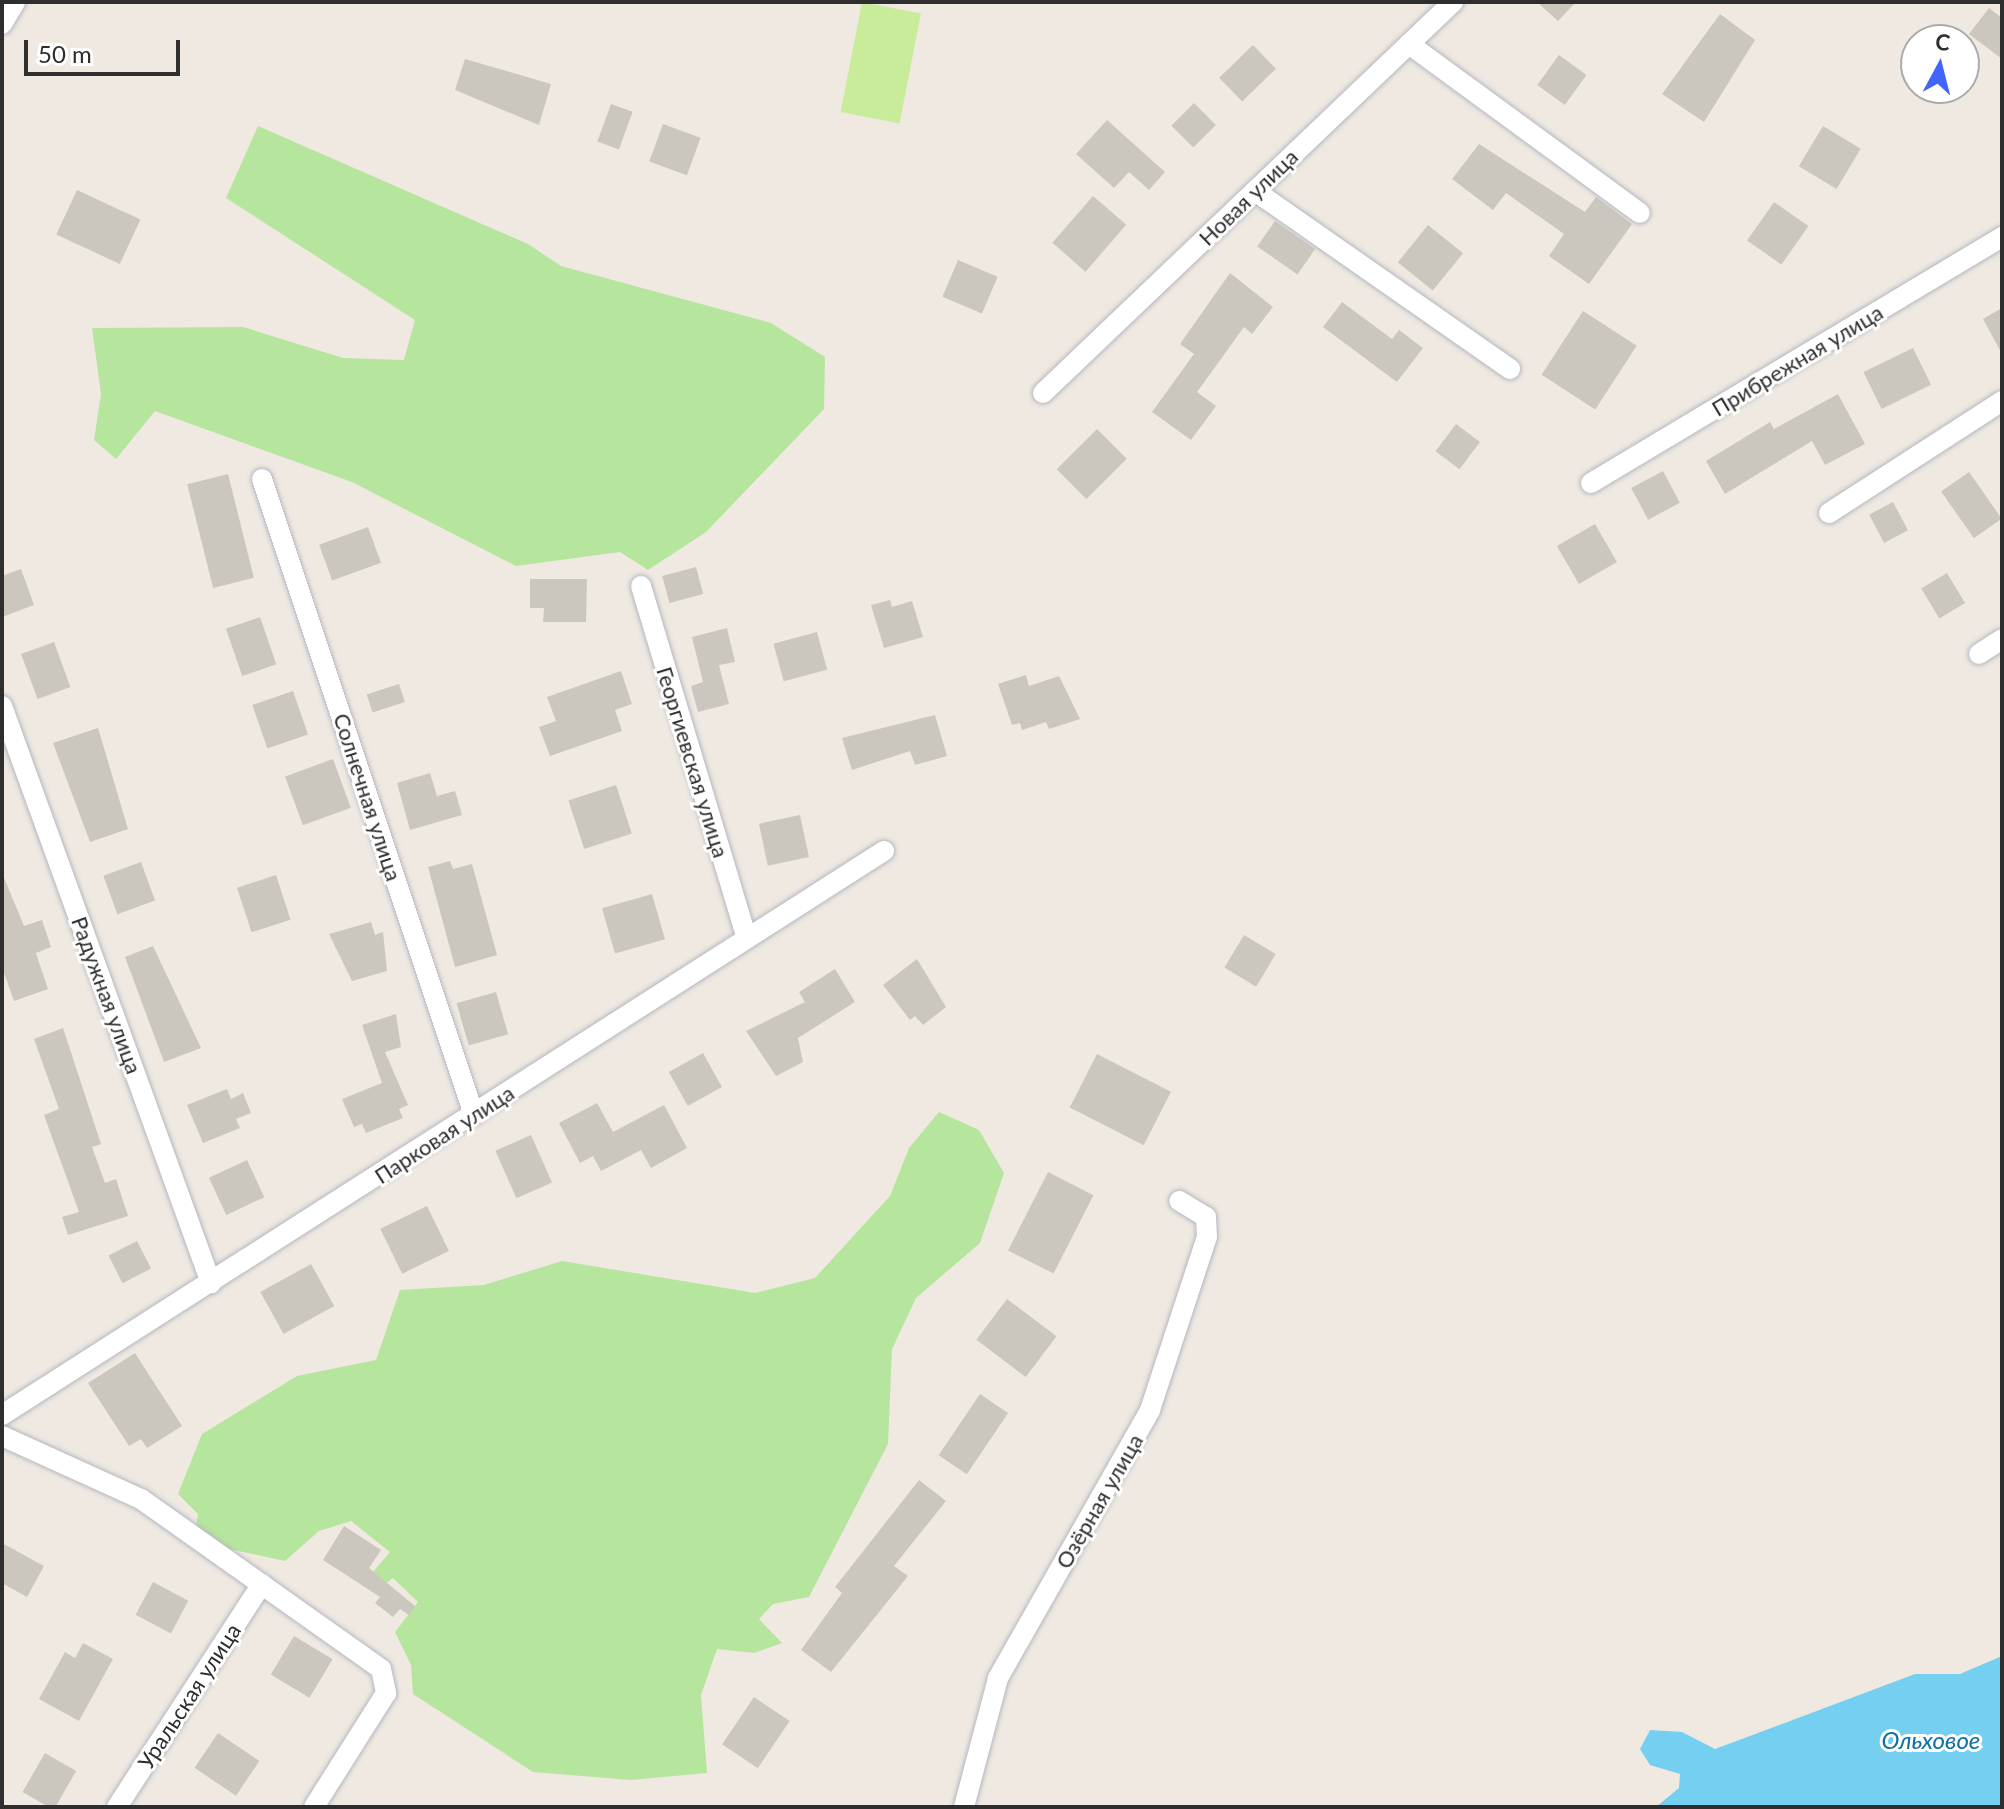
<!DOCTYPE html>
<meta charset="utf-8">
<style>
body{margin:0}
#map{position:relative;width:2004px;height:1809px;overflow:hidden;background:#efe9e1;font-family:Lato,sans-serif}
div>[style]{position:absolute}
.green>*{inset:0;background:#b6e59e}
.pitch>*{inset:0;background:#c9ec9a;transform-origin:0 0}
.water>*{inset:0;background:#75cff0}
.building>*{inset:0;background:#cbc7bf;transform-origin:0 0}
.roads{filter:drop-shadow(0 0 2px #b4b7c1) drop-shadow(0 0 2px #b4b7c1)}
.minor>*{height:20px;margin:-10px;padding:0 10px;transform-origin:10px;border-radius:10px;background:#fff}
span{translate:-50% -50%;white-space:nowrap;text-align:center;line-height:1.15;-webkit-text-stroke:6px #fff;paint-order:stroke}
.street-label{font-size:22px;color:#2e2e2e}
.water-label{font-size:24px;color:#0d6fa3;font-style:italic}
.frame{position:absolute;inset:0;border:4px solid #2e2e2e;pointer-events:none}
.north{position:absolute;left:1900px;top:24px;width:80px;height:80px;box-sizing:border-box;background:#fff;border:2px solid #ababab;border-radius:50%;rotate:7deg;font-size:22px;font-weight:700;line-height:32px;text-align:center;color:#2e2e2e}
.north::after{content:'';display:block;margin:auto;width:28px;height:36px;background:#4264fb;clip-path:polygon(50% 0,100% 100%,50% 72%,0 100%)}
.scale{position:absolute;left:24px;top:40px;width:156px;height:36px;box-sizing:border-box;border:4px solid #2e2e2e;border-top:0;padding-left:10px;font-size:24px;line-height:28px;white-space:nowrap;color:#2e2e2e;-webkit-text-stroke:6px #fff;paint-order:stroke}
</style>
<div id="map">
<div class="green">
<div style="clip-path:polygon(258px 126px,528px 244px,561px 266px,771px 323px,825px 357px,824px 409px,706px 532px,648px 570px,620px 552px,516px 566px,352px 482px,155px 411px,116px 459px,94px 440px,101px 394px,92px 328px,243px 327px,343px 358px,404px 360px,415px 320px,226px 198px)"></div>
<div style="clip-path:polygon(939px 1112px,979px 1130px,1004px 1173px,980px 1243px,916px 1298px,892px 1349px,888px 1444px,809px 1597px,773px 1604px,759px 1619px,782px 1643px,754px 1653px,717px 1649px,701px 1695px,707px 1773px,631px 1780px,533px 1772px,413px 1694px,411px 1665px,395px 1632px,418px 1602px,393px 1578px,380px 1588px,367px 1579px,390px 1552px,351px 1521px,319px 1531px,285px 1561px,225px 1548px,195px 1530px,198px 1514px,178px 1494px,202px 1434px,297px 1376px,376px 1360px,400px 1290px,484px 1285px,562px 1261px,755px 1293px,815px 1278px,890px 1196px,909px 1148px)"></div>
</div>
<div class="pitch">
<div style="left:862px;top:2px;width:60px;height:112px;rotate:11deg"></div>
</div>
<div class="water">
<div style="clip-path:polygon(2002px 1656px,2002px 1807px,1656px 1807px,1679px 1788px,1680px 1774px,1650px 1765px,1640px 1749px,1650px 1730px,1682px 1732px,1715px 1749px,1915px 1674px,1960px 1674px)"></div>
</div>
<div class="building">
<div style="clip-path:polygon(1537px 2px,1576px 2px,1558px 21px)"></div>
<div style="clip-path:polygon(1989px 8px,2002px 18px,2002px 59px,1969px 34px)"></div>
<div style="clip-path:polygon(1720px 14px,1755px 40px,1704px 122px,1662px 94px)"></div>
<div style="left:1253px;top:45px;width:33px;height:47px;rotate:46deg"></div>
<div style="left:1559px;top:55px;width:34px;height:37px;rotate:36deg"></div>
<div style="clip-path:polygon(465px 59px,551px 84px,539px 125px,455px 90px)"></div>
<div style="left:1194px;top:103px;width:31px;height:32px;rotate:45deg"></div>
<div style="left:611px;top:104px;width:23px;height:40px;rotate:20deg"></div>
<div style="clip-path:polygon(1107px 120px,1165px 172px,1149px 190px,1129px 172px,1114px 188px,1076px 154px)"></div>
<div style="left:663px;top:124px;width:40px;height:40px;rotate:20deg"></div>
<div style="left:1823px;top:126px;width:44px;height:47px;rotate:31deg"></div>
<div style="clip-path:polygon(1479px 144px,1585px 212px,1596px 197px,1632px 224px,1589px 284px,1549px 256px,1564px 234px,1506px 193px,1493px 210px,1452px 179px)"></div>
<div style="left:77px;top:190px;width:70px;height:49px;rotate:25deg"></div>
<div style="left:1093px;top:196px;width:44px;height:62px;rotate:41deg"></div>
<div style="left:1774px;top:202px;width:42px;height:47px;rotate:35deg"></div>
<div style="left:1275px;top:221px;width:49px;height:31px;rotate:35deg"></div>
<div style="left:1428px;top:225px;width:45px;height:48px;rotate:39deg"></div>
<div style="left:958px;top:260px;width:43px;height:40px;rotate:23deg"></div>
<div style="clip-path:polygon(1230px 273px,1273px 307px,1252px 334px,1244px 327px,1197px 392px,1216px 406px,1191px 440px,1152px 412px,1194px 354px,1180px 344px)"></div>
<div style="clip-path:polygon(1342px 302px,1392px 339px,1399px 330px,1423px 348px,1397px 382px,1323px 327px)"></div>
<div style="clip-path:polygon(2002px 308px,2002px 354px,1983px 319px)"></div>
<div style="left:1583px;top:311px;width:64px;height:76px;rotate:33deg"></div>
<div style="left:1913px;top:348px;width:41px;height:55px;rotate:64deg"></div>
<div style="clip-path:polygon(1838px 394px,1865px 444px,1825px 465px,1812px 441px,1725px 494px,1706px 461px,1770px 422px,1774px 429px)"></div>
<div style="left:1456px;top:424px;width:30px;height:34px;rotate:37deg"></div>
<div style="left:1097px;top:429px;width:42px;height:57px;rotate:45deg"></div>
<div style="left:1663px;top:471px;width:36px;height:36px;rotate:62deg"></div>
<div style="left:1969px;top:472px;width:57px;height:34px;rotate:55deg"></div>
<div style="left:228px;top:474px;width:107px;height:42px;rotate:76deg"></div>
<div style="left:1893px;top:502px;width:32px;height:27px;rotate:62deg"></div>
<div style="left:1595px;top:524px;width:44px;height:44px;rotate:60deg"></div>
<div style="left:368px;top:527px;width:38px;height:52px;rotate:70deg"></div>
<div style="left:696px;top:567px;width:28px;height:35px;rotate:75deg"></div>
<div style="clip-path:polygon(21px 569px,34px 605px,2px 617px,2px 576px)"></div>
<div style="left:1947px;top:573px;width:35px;height:30px;rotate:59deg"></div>
<div style="clip-path:polygon(530px 579px,587px 579px,586px 622px,543px 622px,544px 608px,530px 608px)"></div>
<div style="clip-path:polygon(890px 600px,892px 607px,912px 601px,923px 637px,884px 648px,871px 605px)"></div>
<div style="left:260px;top:617px;width:50px;height:36px;rotate:71deg"></div>
<div style="clip-path:polygon(727px 628px,735px 662px,719px 665px,729px 704px,698px 712px,691px 686px,703px 682px,692px 637px)"></div>
<div style="left:817px;top:632px;width:39px;height:45px;rotate:75deg"></div>
<div style="left:54px;top:642px;width:48px;height:35px;rotate:70deg"></div>
<div style="clip-path:polygon(621px 671px,632px 704px,615px 710px,622px 731px,550px 756px,539px 727px,556px 721px,547px 697px)"></div>
<div style="clip-path:polygon(1026px 675px,1029px 686px,1059px 676px,1080px 719px,1049px 729px,1046px 722px,1022px 730px,1020px 723px,1012px 725px,998px 684px)"></div>
<div style="left:399px;top:684px;width:19px;height:34px;rotate:72deg"></div>
<div style="left:293px;top:691px;width:46px;height:43px;rotate:71deg"></div>
<div style="clip-path:polygon(935px 715px,947px 756px,915px 765px,910px 751px,852px 770px,842px 738px)"></div>
<div style="clip-path:polygon(98px 728px,128px 829px,90px 842px,53px 743px)"></div>
<div style="left:333px;top:759px;width:52px;height:51px;rotate:70deg"></div>
<div style="clip-path:polygon(430px 773px,437px 796px,455px 791px,462px 815px,410px 830px,397px 783px)"></div>
<div style="left:616px;top:785px;width:51px;height:50px;rotate:72deg"></div>
<div style="left:800px;top:815px;width:43px;height:42px;rotate:78deg"></div>
<div style="clip-path:polygon(450px 861px,453px 869px,472px 864px,497px 955px,455px 967px,428px 867px)"></div>
<div style="left:141px;top:862px;width:41px;height:40px;rotate:70deg"></div>
<div style="clip-path:polygon(2px 873px,24px 926px,42px 920px,51px 947px,36px 953px,48px 989px,14px 1001px,2px 967px)"></div>
<div style="left:276px;top:875px;width:47px;height:41px;rotate:72deg"></div>
<div style="left:652px;top:894px;width:47px;height:52px;rotate:74deg"></div>
<div style="clip-path:polygon(371px 922px,375px 935px,383px 932px,387px 971px,352px 981px,329px 934px)"></div>
<div style="left:1244px;top:935px;width:37px;height:38px;rotate:31deg"></div>
<div style="clip-path:polygon(153px 946px,201px 1048px,164px 1062px,125px 957px)"></div>
<div style="clip-path:polygon(917px 959px,946px 1007px,923px 1025px,915px 1016px,910px 1020px,883px 985px)"></div>
<div style="clip-path:polygon(835px 969px,855px 1002px,798px 1038px,803px 1062px,776px 1076px,746px 1031px,805px 1002px,799px 992px)"></div>
<div style="left:496px;top:992px;width:44px;height:41px;rotate:74deg"></div>
<div style="clip-path:polygon(396px 1014px,401px 1047px,385px 1052px,408px 1105px,399px 1109px,403px 1118px,366px 1133px,362px 1124px,354px 1127px,342px 1099px,382px 1083px,362px 1025px)"></div>
<div style="clip-path:polygon(63px 1028px,101px 1144px,92px 1147px,105px 1183px,116px 1179px,128px 1216px,68px 1235px,62px 1217px,79px 1212px,44px 1115px,59px 1109px,34px 1039px)"></div>
<div style="left:703px;top:1053px;width:39px;height:39px;rotate:61deg"></div>
<div style="left:1097px;top:1054px;width:83px;height:60px;rotate:27deg"></div>
<div style="clip-path:polygon(227px 1089px,231px 1099px,243px 1093px,251px 1113px,236px 1119px,240px 1128px,203px 1143px,187px 1105px)"></div>
<div style="clip-path:polygon(597px 1103px,613px 1132px,664px 1105px,687px 1148px,651px 1168px,641px 1150px,601px 1171px,593px 1156px,580px 1163px,559px 1123px)"></div>
<div style="left:531px;top:1135px;width:52px;height:39px;rotate:66deg"></div>
<div style="left:247px;top:1160px;width:41px;height:42px;rotate:65deg"></div>
<div style="left:1048px;top:1172px;width:51px;height:88px;rotate:27deg"></div>
<div style="left:427px;top:1206px;width:50px;height:52px;rotate:64deg"></div>
<div style="left:137px;top:1241px;width:31px;height:32px;rotate:63deg"></div>
<div style="left:311px;top:1264px;width:48px;height:58px;rotate:61deg"></div>
<div style="left:1007px;top:1299px;width:62px;height:51px;rotate:37deg"></div>
<div style="clip-path:polygon(135px 1353px,182px 1426px,147px 1448px,141px 1439px,129px 1446px,88px 1383px)"></div>
<div style="left:980px;top:1394px;width:34px;height:74px;rotate:34deg"></div>
<div style="clip-path:polygon(919px 1480px,946px 1501px,894px 1566px,908px 1576px,831px 1672px,801px 1650px,842px 1593px,835px 1587px)"></div>
<div style="clip-path:polygon(344px 1526px,381px 1550px,369px 1568px,415px 1606px,409px 1615px,400px 1609px,393px 1617px,375px 1603px,380px 1597px,323px 1560px)"></div>
<div style="clip-path:polygon(2px 1543px,44px 1566px,27px 1597px,2px 1583px)"></div>
<div style="left:153px;top:1582px;width:40px;height:37px;rotate:28deg"></div>
<div style="left:294px;top:1636px;width:45px;height:45px;rotate:31deg"></div>
<div style="clip-path:polygon(83px 1643px,113px 1659px,79px 1721px,39px 1699px,65px 1652px,75px 1658px)"></div>
<div style="left:754px;top:1697px;width:43px;height:57px;rotate:34deg"></div>
<div style="left:218px;top:1733px;width:50px;height:42px;rotate:34deg"></div>
<div style="left:45px;top:1753px;width:36px;height:45px;rotate:30deg"></div>
</div>
<div class="roads">
<div class="minor">
<div style="left:2px;top:24px;width:26px;rotate:-59deg"></div>
<div style="left:1409px;top:44px;width:286px;rotate:36.2deg"></div>
<div style="left:1255px;top:191px;width:311px;rotate:34.9deg"></div>
<div style="left:1043px;top:393px;width:567px;rotate:-43.64deg"></div>
<div style="left:262px;top:479px;width:670px;rotate:71.57deg"></div>
<div style="left:1591px;top:483px;width:479px;rotate:-30.9deg"></div>
<div style="left:1829px;top:513px;width:206px;rotate:-32.9deg"></div>
<div style="left:641px;top:586px;width:366px;rotate:73.3deg"></div>
<div style="left:1979px;top:654px;width:27px;rotate:-33deg"></div>
<div style="left:2px;top:706px;width:614px;rotate:70.09deg"></div>
<div style="left:2px;top:1415px;width:1047px;rotate:-32.6deg"></div>
<div style="left:2px;top:1436px;width:153px;rotate:24.4deg"></div>
<div style="left:141px;top:1499px;width:294px;rotate:35.3deg"></div>
<div style="left:381px;top:1669px;width:25px;rotate:78deg"></div>
<div style="left:386px;top:1693px;width:135px;rotate:122.3deg"></div>
<div style="left:117px;top:1807px;width:266px;rotate:-57deg"></div>
<div style="left:964px;top:1807px;width:133px;rotate:-75.2deg"></div>
<div style="left:998px;top:1678px;width:308px;rotate:-60.4deg"></div>
<div style="left:1150px;top:1410px;width:182px;rotate:-71.8deg"></div>
<div style="left:1207px;top:1237px;width:20px;rotate:-93deg"></div>
<div style="left:1206px;top:1217px;width:31px;rotate:-149deg"></div>
</div>
</div>
<div class="street-label">
<span style="left:1248px;top:197px;rotate:-44deg">Новая улица</span>
<span style="left:1797px;top:360px;rotate:-31deg">Прибрежная улица</span>
<span style="left:693px;top:762px;rotate:73deg">Георгиевская улица</span>
<span style="left:368px;top:797px;rotate:72deg">Солнечная улица</span>
<span style="left:107px;top:995px;rotate:70deg">Радужная улица</span>
<span style="left:444px;top:1134px;rotate:-33deg">Парковая улица</span>
<span style="left:1099px;top:1501px;rotate:-60deg">Озёрная улица</span>
<span style="left:189px;top:1696px;rotate:-57deg">Уральская улица</span>
</div>
<div class="water-label">
<span style="left:1931px;top:1740px">Ольховое</span>
</div>
<div class="frame"></div>
<div class="north">С</div>
<div class="scale">50 m</div>
</div>
